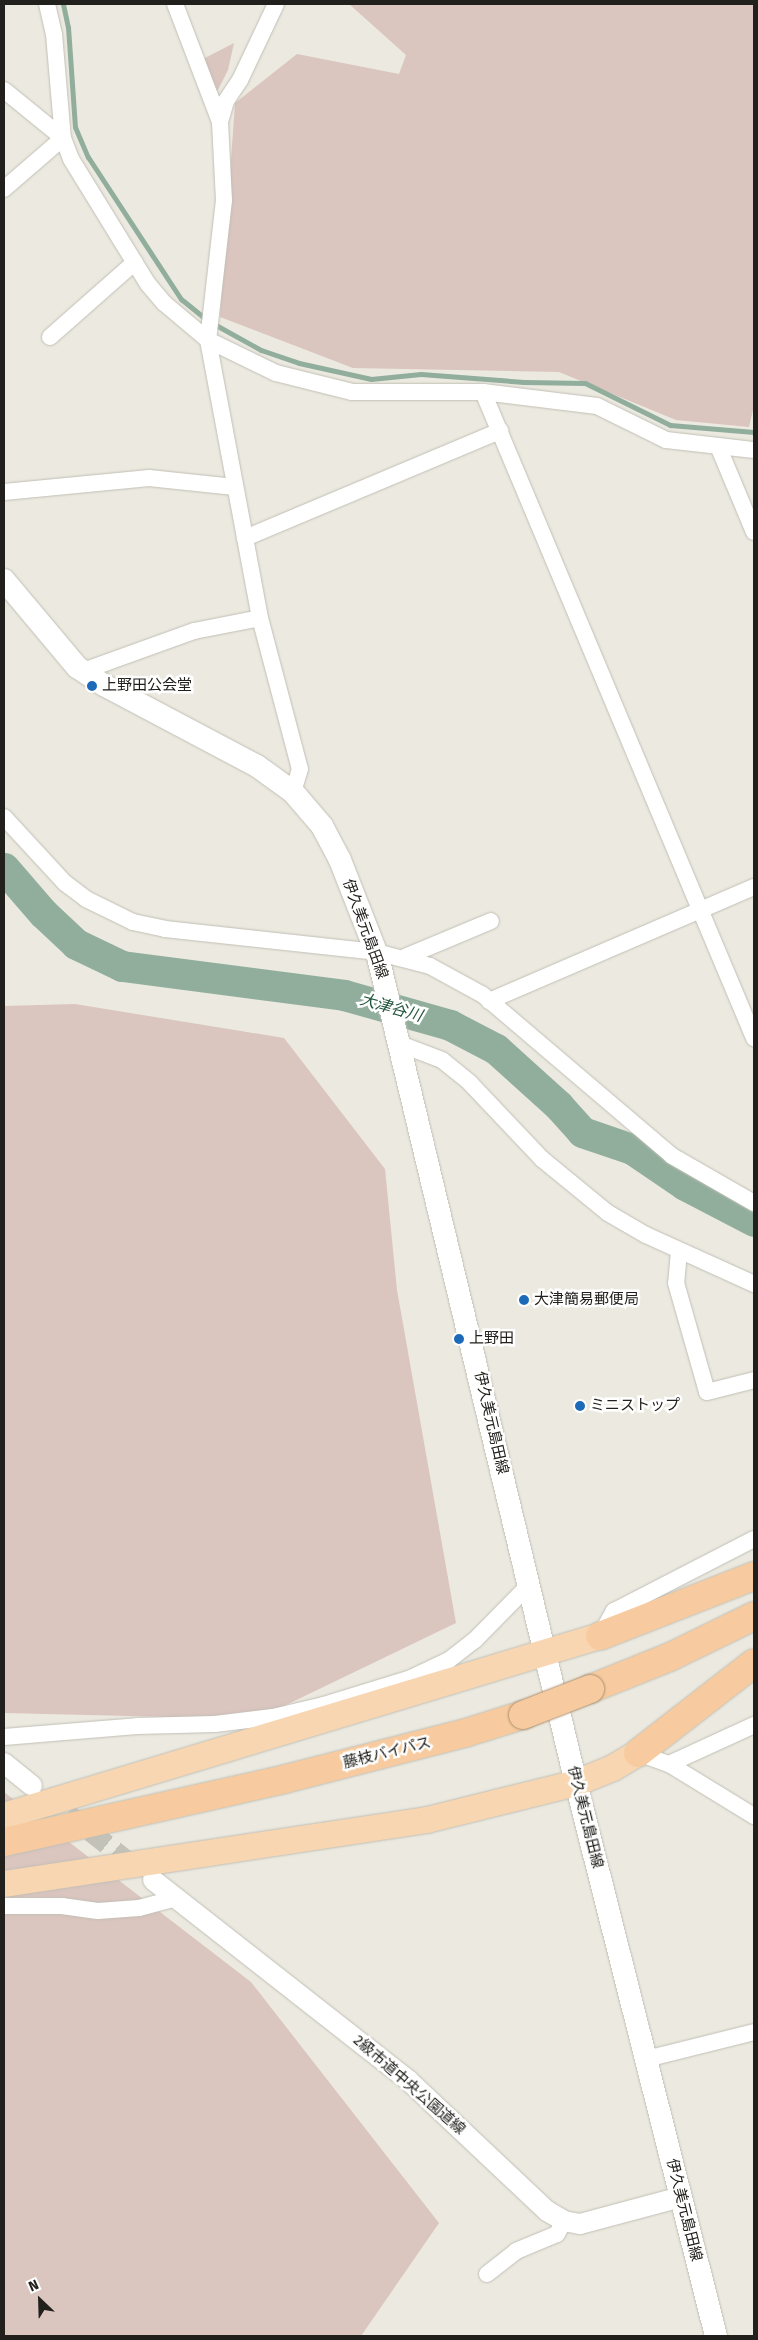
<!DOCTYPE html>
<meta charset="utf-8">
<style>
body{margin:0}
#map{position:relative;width:758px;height:2340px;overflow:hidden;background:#eceae0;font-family:"Fira Sans","Noto Sans JP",sans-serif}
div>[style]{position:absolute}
.green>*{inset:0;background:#dac5bf}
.stream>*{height:5px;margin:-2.5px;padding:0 2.5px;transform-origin:2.5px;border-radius:2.5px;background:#91ae9d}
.river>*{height:31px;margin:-15.5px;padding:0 15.5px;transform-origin:15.5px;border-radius:15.5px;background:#91ae9d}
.tertiary-tunnel>*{height:20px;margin-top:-10px;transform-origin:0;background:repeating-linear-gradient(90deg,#c3c2b9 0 20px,transparent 0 30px)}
.roads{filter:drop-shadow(0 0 1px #c1bfb5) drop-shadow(0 0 1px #c1bfb5)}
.minor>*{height:16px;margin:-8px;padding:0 8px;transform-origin:8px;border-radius:8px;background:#fff}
.tertiary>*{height:20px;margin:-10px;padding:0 10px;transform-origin:10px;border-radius:10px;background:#fff}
.secondary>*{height:22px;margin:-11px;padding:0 11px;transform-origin:11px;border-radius:11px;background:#fff}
.trunk>*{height:26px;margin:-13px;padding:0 13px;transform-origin:13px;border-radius:13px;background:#f8d6b2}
.motorway>*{height:28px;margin:-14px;padding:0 14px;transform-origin:14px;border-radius:14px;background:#f7cb9f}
.bridges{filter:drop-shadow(0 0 1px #ac8f71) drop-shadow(0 0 1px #ac8f71)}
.motorway-bridge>*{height:28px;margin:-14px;padding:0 14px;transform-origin:14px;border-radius:14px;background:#f7cb9f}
.dots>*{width:14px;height:14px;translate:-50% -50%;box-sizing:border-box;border:2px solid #fff;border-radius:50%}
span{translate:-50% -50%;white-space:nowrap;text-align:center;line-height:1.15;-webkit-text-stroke:5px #fff;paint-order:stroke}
.poi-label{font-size:15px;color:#21201c}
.left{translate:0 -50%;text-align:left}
.street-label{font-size:15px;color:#21201c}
.water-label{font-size:16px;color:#22563d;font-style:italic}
.frame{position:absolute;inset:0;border:5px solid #21201c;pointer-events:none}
.north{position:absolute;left:15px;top:2275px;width:50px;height:50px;-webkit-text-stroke:4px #fff;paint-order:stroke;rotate:336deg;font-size:14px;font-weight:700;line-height:20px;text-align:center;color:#21201c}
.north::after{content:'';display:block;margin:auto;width:18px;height:22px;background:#21201c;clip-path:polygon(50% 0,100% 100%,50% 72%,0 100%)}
</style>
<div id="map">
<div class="green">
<div style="clip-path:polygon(349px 4px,754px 4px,754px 406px,749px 427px,676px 420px,559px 372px,353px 368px,220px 317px,235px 103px,297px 54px,399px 74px,406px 55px)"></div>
<div style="clip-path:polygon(234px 43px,228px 70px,216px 94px,203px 59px)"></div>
<div style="clip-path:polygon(75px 1004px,284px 1038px,385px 1169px,397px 1290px,456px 1623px,257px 1719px,4px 1713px,4px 1006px)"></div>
<div style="clip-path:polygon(4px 1792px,251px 1982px,439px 2223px,361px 2336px,4px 2336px)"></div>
</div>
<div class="stream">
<div style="left:63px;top:4px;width:24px;rotate:78deg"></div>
<div style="left:68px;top:27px;width:100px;rotate:86deg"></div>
<div style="left:75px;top:127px;width:33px;rotate:67deg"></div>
<div style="left:88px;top:157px;width:170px;rotate:56.8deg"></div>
<div style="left:181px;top:299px;width:33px;rotate:39deg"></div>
<div style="left:214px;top:324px;width:54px;rotate:29deg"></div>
<div style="left:261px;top:350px;width:40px;rotate:18.9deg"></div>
<div style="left:299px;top:363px;width:74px;rotate:12.5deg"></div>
<div style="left:371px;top:379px;width:50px;rotate:-5.7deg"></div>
<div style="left:421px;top:374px;width:103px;rotate:4.4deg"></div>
<div style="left:524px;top:382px;width:61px;rotate:0.9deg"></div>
<div style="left:585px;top:383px;width:95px;rotate:26.3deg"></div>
<div style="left:670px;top:425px;width:84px;rotate:4.8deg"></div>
</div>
<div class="river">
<div style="left:4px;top:868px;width:60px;rotate:49.1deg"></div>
<div style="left:43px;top:913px;width:45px;rotate:43.2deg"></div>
<div style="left:76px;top:944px;width:51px;rotate:25.6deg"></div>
<div style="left:122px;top:966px;width:224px;rotate:7.4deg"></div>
<div style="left:344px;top:995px;width:110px;rotate:15.8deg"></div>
<div style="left:450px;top:1025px;width:52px;rotate:27.6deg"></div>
<div style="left:496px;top:1049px;width:84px;rotate:42.1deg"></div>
<div style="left:558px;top:1105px;width:36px;rotate:48deg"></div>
<div style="left:582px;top:1132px;width:53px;rotate:18.8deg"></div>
<div style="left:632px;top:1149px;width:64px;rotate:34.2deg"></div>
<div style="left:685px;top:1185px;width:78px;rotate:27.6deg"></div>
</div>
<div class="tertiary-tunnel">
<div style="left:44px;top:1795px;width:121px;rotate:38.3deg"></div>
</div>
<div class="roads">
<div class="minor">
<div style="left:47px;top:4px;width:31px;rotate:77deg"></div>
<div style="left:54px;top:34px;width:104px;rotate:85.1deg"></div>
<div style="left:63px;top:138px;width:22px;rotate:69deg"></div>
<div style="left:71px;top:159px;width:147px;rotate:58.4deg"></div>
<div style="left:148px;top:284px;width:25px;rotate:50deg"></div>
<div style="left:164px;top:303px;width:57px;rotate:40.1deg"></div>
<div style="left:208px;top:340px;width:76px;rotate:25.9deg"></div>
<div style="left:276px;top:373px;width:78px;rotate:14deg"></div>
<div style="left:352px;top:392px;width:131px"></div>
<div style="left:483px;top:392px;width:115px;rotate:7deg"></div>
<div style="left:597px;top:406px;width:77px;rotate:26.2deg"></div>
<div style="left:666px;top:440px;width:89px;rotate:6.5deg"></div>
<div style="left:175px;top:4px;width:126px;rotate:69.1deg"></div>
<div style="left:276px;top:4px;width:84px;rotate:115.3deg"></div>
<div style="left:240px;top:80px;width:25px;rotate:124deg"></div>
<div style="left:226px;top:101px;width:22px;rotate:106deg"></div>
<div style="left:220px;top:122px;width:78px;rotate:87.1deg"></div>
<div style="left:224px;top:200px;width:141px;rotate:96.5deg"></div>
<div style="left:208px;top:340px;width:283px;rotate:79.4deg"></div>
<div style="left:260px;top:618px;width:156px;rotate:75.2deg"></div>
<div style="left:300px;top:769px;width:24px;rotate:107deg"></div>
<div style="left:4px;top:90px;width:76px;rotate:39.1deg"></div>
<div style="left:63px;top:138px;width:78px;rotate:139.2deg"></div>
<div style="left:50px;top:337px;width:113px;rotate:-41.4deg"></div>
<div style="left:483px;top:392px;width:701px;rotate:67.24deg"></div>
<div style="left:718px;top:446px;width:93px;rotate:67.3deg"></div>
<div style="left:4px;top:492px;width:146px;rotate:-5.5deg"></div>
<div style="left:149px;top:478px;width:86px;rotate:6deg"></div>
<div style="left:245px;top:538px;width:277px;rotate:-22.8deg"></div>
<div style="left:83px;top:671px;width:118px;rotate:-19.8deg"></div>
<div style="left:194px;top:631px;width:67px;rotate:-11.1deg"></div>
<div style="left:4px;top:817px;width:90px;rotate:47.3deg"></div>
<div style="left:65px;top:883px;width:26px;rotate:37deg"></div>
<div style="left:86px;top:899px;width:52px;rotate:26.1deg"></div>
<div style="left:133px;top:922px;width:33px;rotate:12deg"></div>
<div style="left:165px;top:929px;width:212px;rotate:6.2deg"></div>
<div style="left:376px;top:952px;width:56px;rotate:14.5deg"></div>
<div style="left:430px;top:966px;width:60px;rotate:28.7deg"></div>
<div style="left:483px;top:995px;width:248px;rotate:40.4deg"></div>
<div style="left:672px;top:1156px;width:95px;rotate:29.8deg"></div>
<div style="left:405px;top:957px;width:93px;rotate:-22.7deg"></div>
<div style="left:489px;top:1001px;width:288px;rotate:-23.3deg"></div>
<div style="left:400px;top:1044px;width:45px;rotate:20.9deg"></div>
<div style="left:442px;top:1060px;width:36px;rotate:39deg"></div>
<div style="left:470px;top:1083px;width:105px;rotate:46.5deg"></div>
<div style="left:542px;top:1159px;width:85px;rotate:39.3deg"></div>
<div style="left:608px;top:1213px;width:44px;rotate:30.1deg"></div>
<div style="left:646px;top:1235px;width:119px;rotate:24.4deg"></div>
<div style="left:679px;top:1251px;width:32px;rotate:95deg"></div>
<div style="left:676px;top:1283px;width:113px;rotate:74.1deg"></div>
<div style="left:707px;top:1392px;width:49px;rotate:-14.3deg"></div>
<div style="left:600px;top:1636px;width:29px;rotate:-61deg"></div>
<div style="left:614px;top:1611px;width:157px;rotate:-27.2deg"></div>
<div style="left:4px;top:1737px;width:133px;rotate:-4.7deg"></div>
<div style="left:137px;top:1726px;width:78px;rotate:-1.5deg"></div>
<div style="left:215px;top:1724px;width:58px;rotate:-6.9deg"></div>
<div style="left:273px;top:1717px;width:52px;rotate:-13.2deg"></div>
<div style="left:324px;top:1705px;width:91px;rotate:-17.2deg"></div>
<div style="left:411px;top:1678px;width:42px;rotate:-25.3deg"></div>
<div style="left:449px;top:1660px;width:33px;rotate:-38deg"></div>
<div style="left:475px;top:1640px;width:77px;rotate:-45.5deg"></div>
<div style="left:638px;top:1753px;width:33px;rotate:20deg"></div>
<div style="left:669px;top:1764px;width:100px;rotate:31.5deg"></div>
<div style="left:669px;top:1764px;width:94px;rotate:-24.6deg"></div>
<div style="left:4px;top:1906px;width:58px"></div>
<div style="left:62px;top:1906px;width:36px;rotate:8deg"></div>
<div style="left:98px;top:1911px;width:41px;rotate:-4.2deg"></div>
<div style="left:139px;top:1908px;width:38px;rotate:-15deg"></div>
<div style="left:646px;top:2059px;width:111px;rotate:-14deg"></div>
<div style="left:487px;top:2274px;width:37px;rotate:-38deg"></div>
<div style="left:516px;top:2251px;width:44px;rotate:-22.5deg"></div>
<div style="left:557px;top:2234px;width:15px;rotate:-62deg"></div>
</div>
<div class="tertiary">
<div style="left:4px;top:1763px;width:36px;rotate:39deg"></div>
<div style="left:153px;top:1880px;width:324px;rotate:38.1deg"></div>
<div style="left:408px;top:2080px;width:191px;rotate:43.3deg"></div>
<div style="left:547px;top:2211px;width:20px;rotate:30deg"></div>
<div style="left:564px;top:2221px;width:16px;rotate:11deg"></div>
<div style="left:580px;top:2224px;width:105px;rotate:-15deg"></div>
</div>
<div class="secondary">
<div style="left:4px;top:580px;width:114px;rotate:50deg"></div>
<div style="left:77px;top:667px;width:32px;rotate:34deg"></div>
<div style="left:104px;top:685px;width:173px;rotate:27.9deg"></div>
<div style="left:257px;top:766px;width:44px;rotate:35.8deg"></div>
<div style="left:293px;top:792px;width:45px;rotate:49.5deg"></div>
<div style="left:322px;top:826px;width:38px;rotate:62deg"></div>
<div style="left:340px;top:860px;width:104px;rotate:68.6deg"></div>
<div style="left:378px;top:957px;width:849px;rotate:76.52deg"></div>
<div style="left:576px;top:1783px;width:570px;rotate:75.79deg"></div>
</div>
<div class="trunk">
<div style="left:4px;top:1816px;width:623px;rotate:-16.81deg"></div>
<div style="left:4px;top:1884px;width:428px;rotate:-8.6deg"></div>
<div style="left:427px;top:1820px;width:154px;rotate:-13.9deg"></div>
<div style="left:576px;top:1783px;width:40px;rotate:-22deg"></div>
<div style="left:613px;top:1768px;width:29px;rotate:-31deg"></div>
</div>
<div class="motorway">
<div style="left:600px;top:1636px;width:165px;rotate:-21.3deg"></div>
<div style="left:590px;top:1689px;width:88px;rotate:-21.9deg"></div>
<div style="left:672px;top:1656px;width:91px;rotate:-26deg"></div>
<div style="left:638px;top:1753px;width:147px;rotate:-37.8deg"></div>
<div style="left:4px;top:1842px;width:288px;rotate:-12.6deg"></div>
<div style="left:285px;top:1779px;width:186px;rotate:-14.3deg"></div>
<div style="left:465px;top:1733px;width:61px;rotate:-17.2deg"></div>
</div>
</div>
<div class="bridges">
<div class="motorway-bridge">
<div style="left:523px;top:1715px;width:72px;rotate:-21.2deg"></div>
</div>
</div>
<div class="dots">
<div style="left:92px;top:686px;background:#1d6ab9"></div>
<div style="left:524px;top:1300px;background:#1d6ab9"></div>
<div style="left:459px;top:1339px;background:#1d6ab9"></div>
<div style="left:580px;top:1406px;background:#1d6ab9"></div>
</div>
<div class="poi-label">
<span class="left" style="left:102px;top:686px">上野田公会堂</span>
<span class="left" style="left:534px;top:1300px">大津簡易郵便局</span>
<span class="left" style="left:469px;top:1339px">上野田</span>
<span class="left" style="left:590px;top:1406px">ミニストップ</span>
</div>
<div class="street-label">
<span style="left:365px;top:929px;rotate:70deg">伊久美元島田線</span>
<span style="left:491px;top:1423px;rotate:77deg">伊久美元島田線</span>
<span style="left:387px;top:1753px;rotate:-14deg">藤枝バイパス</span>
<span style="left:585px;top:1817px;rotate:76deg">伊久美元島田線</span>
<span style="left:409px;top:2085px;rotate:41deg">2級市道中央公園道線</span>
<span style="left:684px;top:2210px;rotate:76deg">伊久美元島田線</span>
</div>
<div class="water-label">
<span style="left:391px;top:1008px;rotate:16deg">大津谷川</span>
</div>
<div class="frame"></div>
<div class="north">N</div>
</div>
